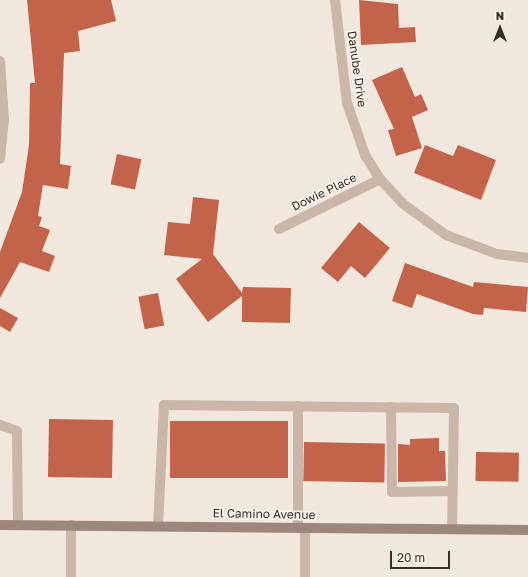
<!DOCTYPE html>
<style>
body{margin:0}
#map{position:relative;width:528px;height:577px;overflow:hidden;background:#f2e7dd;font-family:"Golos Text",sans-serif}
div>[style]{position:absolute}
.building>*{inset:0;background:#c3644a;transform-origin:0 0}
.service>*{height:10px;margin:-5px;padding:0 5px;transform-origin:5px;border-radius:5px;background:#cab7a9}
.minor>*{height:10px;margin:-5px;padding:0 5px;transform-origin:5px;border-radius:5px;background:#cab7a9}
.secondary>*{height:10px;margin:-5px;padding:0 5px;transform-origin:5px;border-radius:5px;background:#9d867b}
span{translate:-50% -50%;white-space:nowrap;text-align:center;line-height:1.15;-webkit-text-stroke:3.5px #f9f2e9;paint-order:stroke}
.street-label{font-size:12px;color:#372d29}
.north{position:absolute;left:480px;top:8px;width:40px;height:40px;-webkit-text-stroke:3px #f9f2e9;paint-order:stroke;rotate:0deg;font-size:11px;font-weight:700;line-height:16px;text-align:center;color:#372d29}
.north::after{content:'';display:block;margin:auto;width:14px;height:18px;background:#372d29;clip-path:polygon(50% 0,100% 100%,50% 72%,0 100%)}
.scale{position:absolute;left:390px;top:551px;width:60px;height:18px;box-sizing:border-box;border:2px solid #372d29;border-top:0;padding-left:5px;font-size:12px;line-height:14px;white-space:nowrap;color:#372d29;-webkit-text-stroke:3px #f9f2e9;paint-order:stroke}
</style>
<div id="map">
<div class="building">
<div style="clip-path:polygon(27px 0,111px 0,116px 21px,78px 31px,80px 51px,64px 53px,60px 164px,71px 166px,68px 189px,43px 185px,38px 216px,42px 217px,39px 226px,50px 230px,42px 251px,55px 256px,49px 272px,20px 262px,0 298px,0 252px,22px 192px,29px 145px,30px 83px,35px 83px)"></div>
<div style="clip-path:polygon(359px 0,398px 4px,399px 28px,415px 27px,416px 42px,361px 45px)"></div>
<div style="clip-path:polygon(402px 67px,415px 97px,421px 94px,428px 110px,412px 117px,422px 148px,396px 156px,388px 130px,394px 129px,372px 80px)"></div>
<div style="clip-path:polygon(425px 145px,453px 156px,458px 145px,496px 160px,481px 200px,414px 173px)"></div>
<div style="left:117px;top:154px;width:25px;height:31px;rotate:12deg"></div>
<div style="clip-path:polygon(193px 197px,219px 200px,213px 254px,242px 293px,243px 287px,291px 288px,290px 323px,242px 322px,242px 296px,208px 322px,176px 279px,202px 259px,164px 255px,168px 222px,190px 224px)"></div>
<div style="clip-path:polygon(359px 222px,390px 248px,365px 278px,351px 266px,338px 282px,321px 268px)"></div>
<div style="clip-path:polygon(405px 263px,473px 287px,474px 282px,528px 287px,526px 312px,484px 308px,483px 315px,473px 314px,417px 294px,412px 308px,392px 301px)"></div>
<div style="left:158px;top:293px;width:33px;height:20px;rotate:79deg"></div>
<div style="clip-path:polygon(0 308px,18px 318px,10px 332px,0 326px)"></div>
<div style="left:49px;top:419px;width:64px;height:58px;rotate:1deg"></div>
<div style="left:170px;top:421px;width:118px;height:57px"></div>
<div style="clip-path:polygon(439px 438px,439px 451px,445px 451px,446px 481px,398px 482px,398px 444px,410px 445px,410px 439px)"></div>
<div style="left:304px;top:442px;width:81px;height:39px;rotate:1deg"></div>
<div style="left:476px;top:452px;width:43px;height:29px;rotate:1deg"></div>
</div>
<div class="service">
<div style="left:391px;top:407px;width:85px;rotate:89.3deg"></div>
<div style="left:392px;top:492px;width:60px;rotate:-1deg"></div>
<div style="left:0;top:425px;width:18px;rotate:19deg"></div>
<div style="left:17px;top:431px;width:94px;rotate:89.4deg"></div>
<div style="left:71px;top:525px;width:52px;rotate:90deg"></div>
<div style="left:158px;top:526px;width:121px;rotate:-87.2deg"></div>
<div style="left:164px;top:405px;width:290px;rotate:0.6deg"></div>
<div style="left:454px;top:408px;width:121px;rotate:90.9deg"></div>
<div style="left:298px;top:527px;width:121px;rotate:-90deg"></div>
<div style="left:305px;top:528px;width:49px;rotate:90deg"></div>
</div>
<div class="minor">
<div style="left:335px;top:0;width:104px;rotate:83.4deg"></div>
<div style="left:347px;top:103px;width:55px;rotate:70.9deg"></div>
<div style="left:365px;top:155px;width:28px;rotate:58deg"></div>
<div style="left:380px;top:179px;width:33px;rotate:47deg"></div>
<div style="left:402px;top:203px;width:54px;rotate:36deg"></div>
<div style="left:446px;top:235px;width:54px;rotate:20.4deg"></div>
<div style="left:497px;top:254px;width:31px;rotate:7deg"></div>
<div style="left:0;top:61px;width:58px;rotate:86.1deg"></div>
<div style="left:4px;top:119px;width:40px;rotate:95.7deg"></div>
<div style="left:279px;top:229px;width:113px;rotate:-26.3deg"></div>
</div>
<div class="secondary">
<div style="left:0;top:525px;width:528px;rotate:0.54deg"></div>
</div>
<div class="street-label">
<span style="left:357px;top:69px;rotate:82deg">Danube Drive</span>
<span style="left:324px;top:192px;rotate:-26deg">Dowie Place</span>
<span style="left:264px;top:514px;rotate:1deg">El Camino Avenue</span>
</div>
<div class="north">N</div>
<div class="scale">20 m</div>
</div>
